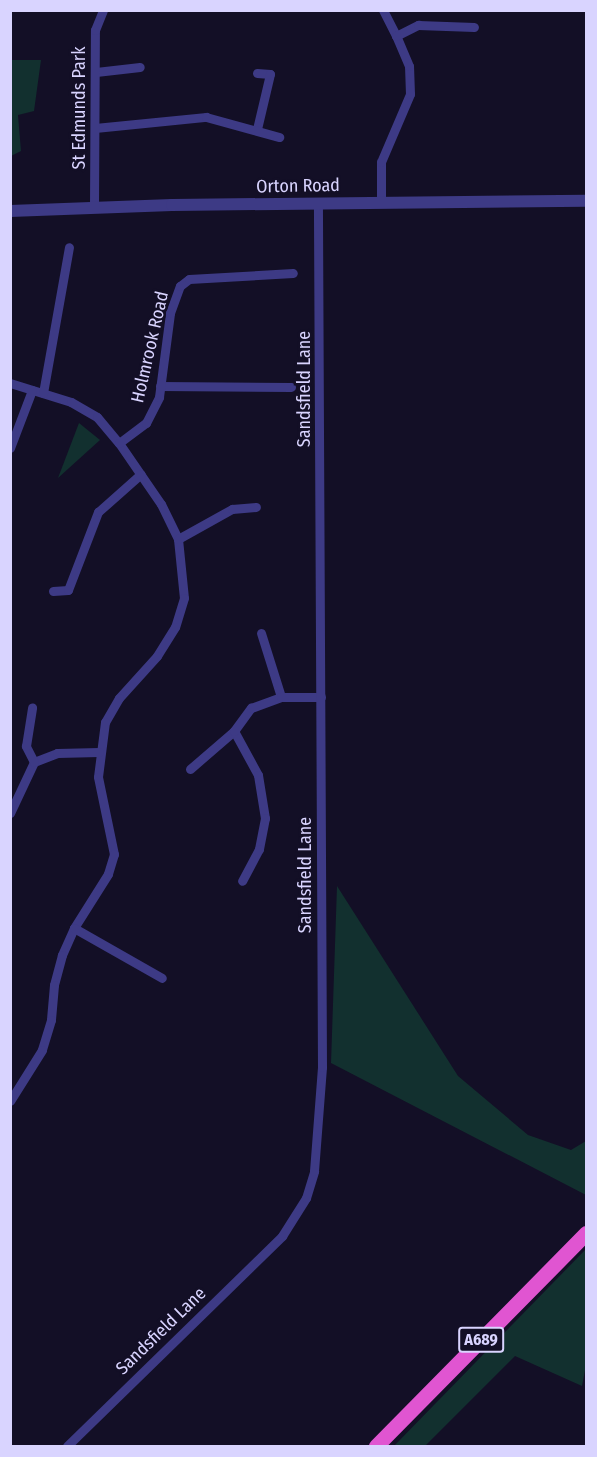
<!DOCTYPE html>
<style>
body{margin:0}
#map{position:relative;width:597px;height:1457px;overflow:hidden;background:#130f26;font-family:"Fira Sans Condensed",sans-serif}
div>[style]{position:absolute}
.green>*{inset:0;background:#12302f}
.minor>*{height:9px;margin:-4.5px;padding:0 4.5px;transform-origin:4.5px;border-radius:4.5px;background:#3d3a85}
.tertiary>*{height:12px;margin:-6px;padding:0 6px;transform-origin:6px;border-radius:6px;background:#3d3a85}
.trunk>*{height:15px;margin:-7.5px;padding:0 7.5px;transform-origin:7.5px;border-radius:7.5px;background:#e055d1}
span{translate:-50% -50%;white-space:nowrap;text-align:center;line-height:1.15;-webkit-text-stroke:5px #130f26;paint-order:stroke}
.shield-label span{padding:2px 4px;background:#130f26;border:2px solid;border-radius:4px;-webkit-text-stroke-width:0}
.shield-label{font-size:16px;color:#d9d4ff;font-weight:700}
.street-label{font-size:18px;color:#d9d4ff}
.frame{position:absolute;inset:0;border:12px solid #d9d4ff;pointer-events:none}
</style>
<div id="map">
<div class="green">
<div style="clip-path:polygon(11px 60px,41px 60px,34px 111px,18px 115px,21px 151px,11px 156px)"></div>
<div style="clip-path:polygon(79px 423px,100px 440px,58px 478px)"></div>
<div style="clip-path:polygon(337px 886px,458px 1076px,528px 1135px,571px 1150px,586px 1141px,586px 1195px,331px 1063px)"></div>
<div style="clip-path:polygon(586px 1249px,586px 1365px,582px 1386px,515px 1356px,425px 1446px,394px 1446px)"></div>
</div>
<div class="minor">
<div style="left:383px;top:10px;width:29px;rotate:63deg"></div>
<div style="left:96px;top:72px;width:44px;rotate:-6.5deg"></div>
<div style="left:257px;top:73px;width:13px;rotate:4deg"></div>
<div style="left:270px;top:74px;width:57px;rotate:103.3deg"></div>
<div style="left:95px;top:128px;width:112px;rotate:-5.7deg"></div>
<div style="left:206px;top:117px;width:76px;rotate:15.3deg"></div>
<div style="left:381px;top:202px;width:40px;rotate:-90deg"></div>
<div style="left:381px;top:162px;width:74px;rotate:-66.9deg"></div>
<div style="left:410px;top:94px;width:28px;rotate:-92deg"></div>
<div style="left:409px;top:66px;width:33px;rotate:-113deg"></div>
<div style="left:396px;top:36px;width:25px;rotate:-27deg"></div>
<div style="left:418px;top:25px;width:56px;rotate:2deg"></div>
<div style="left:94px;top:207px;width:177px;rotate:-89.7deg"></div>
<div style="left:95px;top:30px;width:22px;rotate:-68deg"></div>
<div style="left:10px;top:383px;width:64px;rotate:17.3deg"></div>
<div style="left:71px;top:402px;width:30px;rotate:30deg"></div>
<div style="left:97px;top:417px;width:34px;rotate:50deg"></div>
<div style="left:119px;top:443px;width:74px;rotate:55.5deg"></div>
<div style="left:161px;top:504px;width:39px;rotate:64deg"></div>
<div style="left:178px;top:539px;width:59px;rotate:84.2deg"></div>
<div style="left:184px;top:598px;width:30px;rotate:107deg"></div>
<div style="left:175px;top:627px;width:34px;rotate:122deg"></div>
<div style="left:157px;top:656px;width:57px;rotate:132.1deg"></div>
<div style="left:119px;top:698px;width:28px;rotate:120deg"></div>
<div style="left:105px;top:722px;width:55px;rotate:97.3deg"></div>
<div style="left:98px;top:777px;width:79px;rotate:78.3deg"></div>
<div style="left:114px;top:854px;width:21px;rotate:107deg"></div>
<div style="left:108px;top:874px;width:64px;rotate:122.2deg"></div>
<div style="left:74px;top:928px;width:30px;rotate:114deg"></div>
<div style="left:62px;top:955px;width:31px;rotate:105deg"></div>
<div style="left:54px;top:985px;width:35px;rotate:95deg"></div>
<div style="left:51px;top:1020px;width:31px;rotate:107deg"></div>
<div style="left:42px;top:1050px;width:60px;rotate:122.1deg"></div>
<div style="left:160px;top:386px;width:131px;rotate:0.4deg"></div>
<div style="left:43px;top:393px;width:148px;rotate:-79.9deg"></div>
<div style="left:119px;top:443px;width:34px;rotate:-37deg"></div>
<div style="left:146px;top:423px;width:29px;rotate:-63deg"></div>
<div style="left:159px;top:397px;width:85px;rotate:-82.5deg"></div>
<div style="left:170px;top:313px;width:29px;rotate:-70deg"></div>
<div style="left:180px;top:286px;width:11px;rotate:-38deg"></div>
<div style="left:189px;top:279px;width:104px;rotate:-3.3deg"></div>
<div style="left:10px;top:448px;width:62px;rotate:-69.2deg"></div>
<div style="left:178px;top:539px;width:62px;rotate:-29.1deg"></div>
<div style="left:232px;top:509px;width:24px;rotate:-5deg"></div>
<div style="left:53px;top:591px;width:15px;rotate:-4deg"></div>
<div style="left:68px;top:590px;width:84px;rotate:-69deg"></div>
<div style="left:98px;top:512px;width:57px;rotate:-41.5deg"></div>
<div style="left:261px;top:633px;width:67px;rotate:72.6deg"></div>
<div style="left:234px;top:731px;width:50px;rotate:61.4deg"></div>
<div style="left:258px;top:775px;width:44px;rotate:80.8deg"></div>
<div style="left:265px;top:818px;width:32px;rotate:101deg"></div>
<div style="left:259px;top:849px;width:36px;rotate:118deg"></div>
<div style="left:34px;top:762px;width:25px;rotate:-21deg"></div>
<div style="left:57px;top:753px;width:42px;rotate:-1.4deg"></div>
<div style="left:190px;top:769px;width:58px;rotate:-40.8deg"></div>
<div style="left:234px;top:731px;width:29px;rotate:-54deg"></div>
<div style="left:251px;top:708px;width:32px;rotate:-20deg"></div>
<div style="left:281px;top:697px;width:40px"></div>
<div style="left:10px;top:813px;width:56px;rotate:-64.8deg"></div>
<div style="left:34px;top:762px;width:18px;rotate:-117deg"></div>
<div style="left:26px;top:746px;width:39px;rotate:-81deg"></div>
<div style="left:74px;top:928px;width:101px;rotate:29.6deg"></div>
<div style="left:67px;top:1446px;width:301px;rotate:-44.3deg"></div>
<div style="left:282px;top:1236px;width:45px;rotate:-57.7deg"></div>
<div style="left:306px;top:1198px;width:28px;rotate:-73deg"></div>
<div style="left:314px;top:1171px;width:104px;rotate:-85.6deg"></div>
<div style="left:322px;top:1067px;width:862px;rotate:-90.27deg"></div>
</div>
<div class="tertiary">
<div style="left:10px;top:211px;width:162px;rotate:-2.1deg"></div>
<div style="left:172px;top:205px;width:414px;rotate:-0.6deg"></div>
</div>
<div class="trunk">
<div style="left:376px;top:1446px;width:299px;rotate:-45.4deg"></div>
</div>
<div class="shield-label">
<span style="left:481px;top:1340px">A689</span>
</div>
<div class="street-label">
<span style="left:79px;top:108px;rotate:-90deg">St Edmunds Park</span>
<span style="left:298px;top:186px;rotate:-1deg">Orton Road</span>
<span style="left:150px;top:347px;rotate:-77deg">Holmrook Road</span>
<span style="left:304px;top:389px;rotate:-90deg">Sandsfield Lane</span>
<span style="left:305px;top:875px;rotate:-90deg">Sandsfield Lane</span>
<span style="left:161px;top:1331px;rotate:-44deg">Sandsfield Lane</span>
</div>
<div class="frame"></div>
</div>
